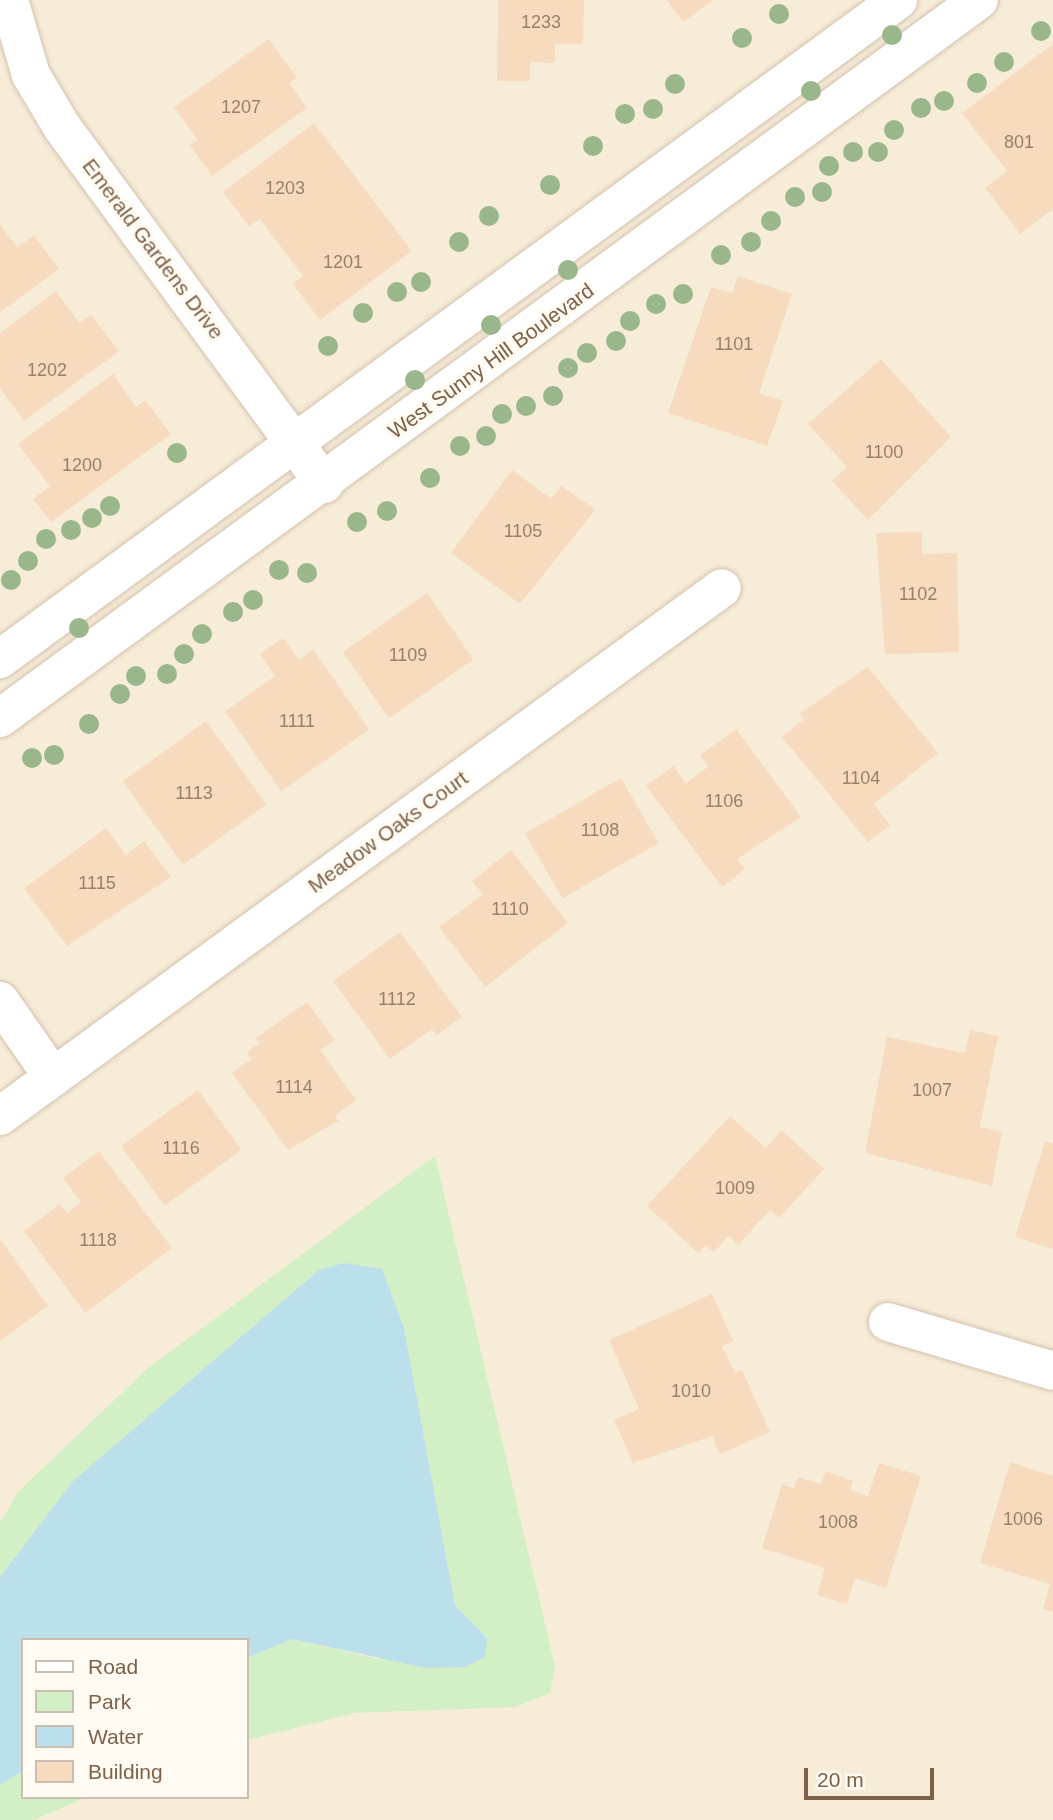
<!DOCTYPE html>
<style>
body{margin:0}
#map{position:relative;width:1053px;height:1820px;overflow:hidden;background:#fef9eb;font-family:Arial,sans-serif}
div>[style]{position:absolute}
.residential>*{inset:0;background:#f7ecd8}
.green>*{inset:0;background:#d2efc6}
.water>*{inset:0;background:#bbe0ec}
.building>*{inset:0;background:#f7dbbf;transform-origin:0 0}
.roads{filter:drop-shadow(0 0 2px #d3c2ae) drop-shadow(0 0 2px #d3c2ae)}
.street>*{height:38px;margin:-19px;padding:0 19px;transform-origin:19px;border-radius:19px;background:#fff}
.secondary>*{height:38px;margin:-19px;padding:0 19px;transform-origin:19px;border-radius:19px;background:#fff}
.trees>*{width:20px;height:20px;margin:-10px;border-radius:50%;background:#9ab68b}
span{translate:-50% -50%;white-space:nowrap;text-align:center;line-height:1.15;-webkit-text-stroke:7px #fffbf3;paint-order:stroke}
.number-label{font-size:18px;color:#9c8066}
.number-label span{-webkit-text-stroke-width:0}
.street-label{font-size:21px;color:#7e6149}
.legend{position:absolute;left:21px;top:1638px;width:228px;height:161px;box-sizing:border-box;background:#fffbf3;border:2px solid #cbbdaf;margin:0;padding:9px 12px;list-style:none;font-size:21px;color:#7e6149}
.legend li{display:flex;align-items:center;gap:14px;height:35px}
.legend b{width:35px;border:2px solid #cbbdaf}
.scale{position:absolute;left:804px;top:1768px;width:130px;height:32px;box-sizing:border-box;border:4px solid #7e6149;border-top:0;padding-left:9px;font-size:21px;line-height:24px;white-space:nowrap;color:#7e6149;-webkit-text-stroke:5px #fffbf3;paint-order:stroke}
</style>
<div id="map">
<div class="residential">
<div style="clip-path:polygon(evenodd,0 0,1053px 0,1053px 1820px,0 1820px,0 0,23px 1640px,247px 1640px,247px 1797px,23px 1797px,23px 1640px)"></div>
</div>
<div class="green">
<div style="clip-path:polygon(435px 1156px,555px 1666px,550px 1693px,515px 1707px,355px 1713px,247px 1740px,247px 1658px,292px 1639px,377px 1659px,487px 1638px,455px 1605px,404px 1328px,319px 1270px,73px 1481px,0 1577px,0 1523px,18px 1492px,147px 1369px)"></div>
<div style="clip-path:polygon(23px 1771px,23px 1797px,87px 1797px,34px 1820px,0 1820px,0 1785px)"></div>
</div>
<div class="water">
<div style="clip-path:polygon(344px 1263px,382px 1269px,404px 1328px,455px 1605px,487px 1638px,485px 1657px,465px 1667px,426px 1668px,292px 1639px,247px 1658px,247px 1640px,23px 1640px,23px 1771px,0 1785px,0 1577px,73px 1481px,319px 1270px)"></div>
</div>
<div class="building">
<div style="clip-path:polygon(498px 0,584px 0,583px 44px,555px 44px,555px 63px,530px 62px,530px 81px,497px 81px)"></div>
<div style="clip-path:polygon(667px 0,713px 0,683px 22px)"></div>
<div style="clip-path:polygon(269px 39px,297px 78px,289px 83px,307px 108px,212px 176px,190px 145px,198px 140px,174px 107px)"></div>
<div style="clip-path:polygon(1053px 44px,1053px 209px,1020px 234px,985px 188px,1007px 171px,962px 113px)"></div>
<div style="clip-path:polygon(314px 123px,412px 251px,320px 320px,293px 284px,303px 276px,260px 219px,249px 226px,223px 192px)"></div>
<div style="clip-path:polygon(0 224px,17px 247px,34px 235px,59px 269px,0 312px)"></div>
<div style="clip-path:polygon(738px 276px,792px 294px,759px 393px,783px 401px,767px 446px,668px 413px,711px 287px,732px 293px)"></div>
<div style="clip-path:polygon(56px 291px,79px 323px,91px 315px,119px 351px,24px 421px,0 388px,0 333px)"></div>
<div style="clip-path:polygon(881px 359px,951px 437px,868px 520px,832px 481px,847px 467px,808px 424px)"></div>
<div style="clip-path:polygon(113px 374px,136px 407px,145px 400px,171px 434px,51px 522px,33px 499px,50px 486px,18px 444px)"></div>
<div style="clip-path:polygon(512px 470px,551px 499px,562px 486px,595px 510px,520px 604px,451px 553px)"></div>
<div style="clip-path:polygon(922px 532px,922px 554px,957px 553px,959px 652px,885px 654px,876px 533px)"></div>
<div style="left:427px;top:593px;width:81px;height:103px;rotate:55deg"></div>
<div style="clip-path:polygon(283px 638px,299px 660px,313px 649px,369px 730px,281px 791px,225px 711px,275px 676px,260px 654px)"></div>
<div style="clip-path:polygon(868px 667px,938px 753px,874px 804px,890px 825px,868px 842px,782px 737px,804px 719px,799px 714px)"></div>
<div style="left:206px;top:721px;width:103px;height:103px;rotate:54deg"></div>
<div style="clip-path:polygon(736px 729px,801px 817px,737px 859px,745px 869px,722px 887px,646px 786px,673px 766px,686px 783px,708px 767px,700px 755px)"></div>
<div style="left:621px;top:778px;width:75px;height:111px;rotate:60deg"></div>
<div style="clip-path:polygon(106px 828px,126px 855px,144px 841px,171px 877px,67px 946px,24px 888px)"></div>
<div style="clip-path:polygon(511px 850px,568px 923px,485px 987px,439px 927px,483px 894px,472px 881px)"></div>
<div style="clip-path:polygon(400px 932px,462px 1017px,436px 1036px,432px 1029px,390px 1059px,333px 981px)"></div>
<div style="clip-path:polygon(307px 1002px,335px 1040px,320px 1050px,356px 1100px,335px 1116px,338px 1121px,288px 1150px,232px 1073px,252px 1059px,247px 1052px,260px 1043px,256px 1038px)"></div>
<div style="clip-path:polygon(970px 1030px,998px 1036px,980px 1127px,1002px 1132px,992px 1186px,865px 1153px,887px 1037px,965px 1053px)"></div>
<div style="left:198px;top:1090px;width:74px;height:95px;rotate:54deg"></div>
<div style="clip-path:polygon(730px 1116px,766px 1148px,782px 1130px,824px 1169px,779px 1218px,770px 1210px,738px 1245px,729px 1236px,714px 1252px,706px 1245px,698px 1253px,647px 1206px)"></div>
<div style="clip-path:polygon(1045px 1141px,1053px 1144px,1053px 1249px,1015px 1237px)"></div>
<div style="clip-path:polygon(99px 1151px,172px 1248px,85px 1313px,24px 1231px,60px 1204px,67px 1213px,81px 1202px,63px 1178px)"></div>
<div style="clip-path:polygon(0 1239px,48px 1306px,0 1341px)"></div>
<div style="clip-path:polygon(712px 1294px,733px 1341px,722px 1346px,735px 1373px,742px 1370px,770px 1432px,720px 1454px,712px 1436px,633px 1463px,614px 1420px,639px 1409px,609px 1340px)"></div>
<div style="clip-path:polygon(1010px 1462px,1053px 1476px,1053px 1612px,1043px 1609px,1050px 1584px,980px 1563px)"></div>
<div style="clip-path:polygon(879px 1463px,921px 1476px,886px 1588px,855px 1578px,847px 1604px,817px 1595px,825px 1568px,762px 1548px,782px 1484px,794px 1488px,798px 1477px,822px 1484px,825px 1471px,853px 1481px,850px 1490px,868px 1496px)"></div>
</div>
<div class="roads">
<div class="street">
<div style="left:9px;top:0;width:78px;rotate:73.7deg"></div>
<div style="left:31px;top:75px;width:61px;rotate:59.2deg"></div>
<div style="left:62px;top:127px;width:443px;rotate:53.7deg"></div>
<div style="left:0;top:1001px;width:93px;rotate:55.1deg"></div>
<div style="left:0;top:1116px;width:894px;rotate:-36.18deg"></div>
<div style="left:888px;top:1322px;width:172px;rotate:16.5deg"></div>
</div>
<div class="secondary">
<div style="left:0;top:659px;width:1114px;rotate:-36.27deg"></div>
<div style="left:0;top:718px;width:1214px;rotate:-36.26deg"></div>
</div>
</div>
<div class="trees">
<div style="left:779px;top:14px"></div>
<div style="left:1041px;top:31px"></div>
<div style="left:892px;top:35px"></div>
<div style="left:742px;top:38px"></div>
<div style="left:1004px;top:62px"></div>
<div style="left:977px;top:83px"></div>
<div style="left:675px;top:84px"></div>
<div style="left:811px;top:91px"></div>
<div style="left:944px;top:101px"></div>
<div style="left:921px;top:108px"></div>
<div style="left:653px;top:109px"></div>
<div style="left:625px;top:114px"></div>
<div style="left:894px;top:130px"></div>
<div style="left:593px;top:146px"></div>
<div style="left:853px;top:152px"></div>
<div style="left:878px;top:152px"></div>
<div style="left:829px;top:166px"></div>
<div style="left:550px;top:185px"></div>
<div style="left:822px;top:192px"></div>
<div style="left:795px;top:197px"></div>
<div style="left:489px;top:216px"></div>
<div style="left:771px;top:221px"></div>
<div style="left:459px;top:242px"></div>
<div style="left:751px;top:242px"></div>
<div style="left:721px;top:255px"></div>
<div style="left:568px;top:270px"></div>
<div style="left:421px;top:282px"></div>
<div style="left:397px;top:292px"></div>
<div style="left:683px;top:294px"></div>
<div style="left:656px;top:304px"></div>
<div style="left:363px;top:313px"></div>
<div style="left:630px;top:321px"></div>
<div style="left:491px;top:325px"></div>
<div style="left:616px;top:341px"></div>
<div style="left:328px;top:346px"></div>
<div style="left:587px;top:353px"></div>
<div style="left:568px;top:368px"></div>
<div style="left:415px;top:380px"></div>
<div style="left:553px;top:396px"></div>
<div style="left:526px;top:406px"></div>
<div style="left:502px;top:414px"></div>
<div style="left:486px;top:436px"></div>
<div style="left:460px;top:446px"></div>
<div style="left:177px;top:453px"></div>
<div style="left:430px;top:478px"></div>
<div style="left:110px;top:506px"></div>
<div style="left:387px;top:511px"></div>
<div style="left:92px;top:518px"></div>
<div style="left:357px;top:522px"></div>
<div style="left:71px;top:530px"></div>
<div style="left:46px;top:539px"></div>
<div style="left:28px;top:561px"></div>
<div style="left:279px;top:570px"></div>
<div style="left:307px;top:573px"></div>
<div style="left:11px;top:580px"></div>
<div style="left:253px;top:600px"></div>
<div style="left:233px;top:612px"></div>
<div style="left:79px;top:628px"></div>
<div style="left:202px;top:634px"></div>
<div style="left:184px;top:654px"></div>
<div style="left:167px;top:674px"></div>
<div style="left:136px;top:676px"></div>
<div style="left:120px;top:694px"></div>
<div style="left:89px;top:724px"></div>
<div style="left:54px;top:755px"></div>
<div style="left:32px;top:758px"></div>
</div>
<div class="number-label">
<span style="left:541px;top:22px">1233</span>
<span style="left:241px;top:107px">1207</span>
<span style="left:1019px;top:142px">801</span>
<span style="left:285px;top:188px">1203</span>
<span style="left:343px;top:262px">1201</span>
<span style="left:734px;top:344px">1101</span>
<span style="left:47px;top:370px">1202</span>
<span style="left:884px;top:452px">1100</span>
<span style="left:82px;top:465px">1200</span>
<span style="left:523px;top:531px">1105</span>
<span style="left:918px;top:594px">1102</span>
<span style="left:408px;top:655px">1109</span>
<span style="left:297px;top:721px">1111</span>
<span style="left:861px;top:778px">1104</span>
<span style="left:194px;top:793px">1113</span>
<span style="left:724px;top:801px">1106</span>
<span style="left:600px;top:830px">1108</span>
<span style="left:97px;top:883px">1115</span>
<span style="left:510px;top:909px">1110</span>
<span style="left:397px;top:999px">1112</span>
<span style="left:294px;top:1087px">1114</span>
<span style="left:932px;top:1090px">1007</span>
<span style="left:181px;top:1148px">1116</span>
<span style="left:735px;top:1188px">1009</span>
<span style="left:98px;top:1240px">1118</span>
<span style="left:691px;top:1391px">1010</span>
<span style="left:1023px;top:1519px">1006</span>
<span style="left:838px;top:1522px">1008</span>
</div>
<div class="street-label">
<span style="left:153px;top:249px;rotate:53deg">Emerald Gardens Drive</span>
<span style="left:491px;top:361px;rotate:-36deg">West Sunny Hill Boulevard</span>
<span style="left:388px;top:832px;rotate:-36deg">Meadow Oaks Court</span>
</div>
<ul class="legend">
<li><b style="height:9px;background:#fff"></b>Road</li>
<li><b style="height:19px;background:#d2efc6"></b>Park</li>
<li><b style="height:19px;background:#bbe0ec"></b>Water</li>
<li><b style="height:19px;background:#f7dbbf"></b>Building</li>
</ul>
<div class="scale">20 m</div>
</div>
